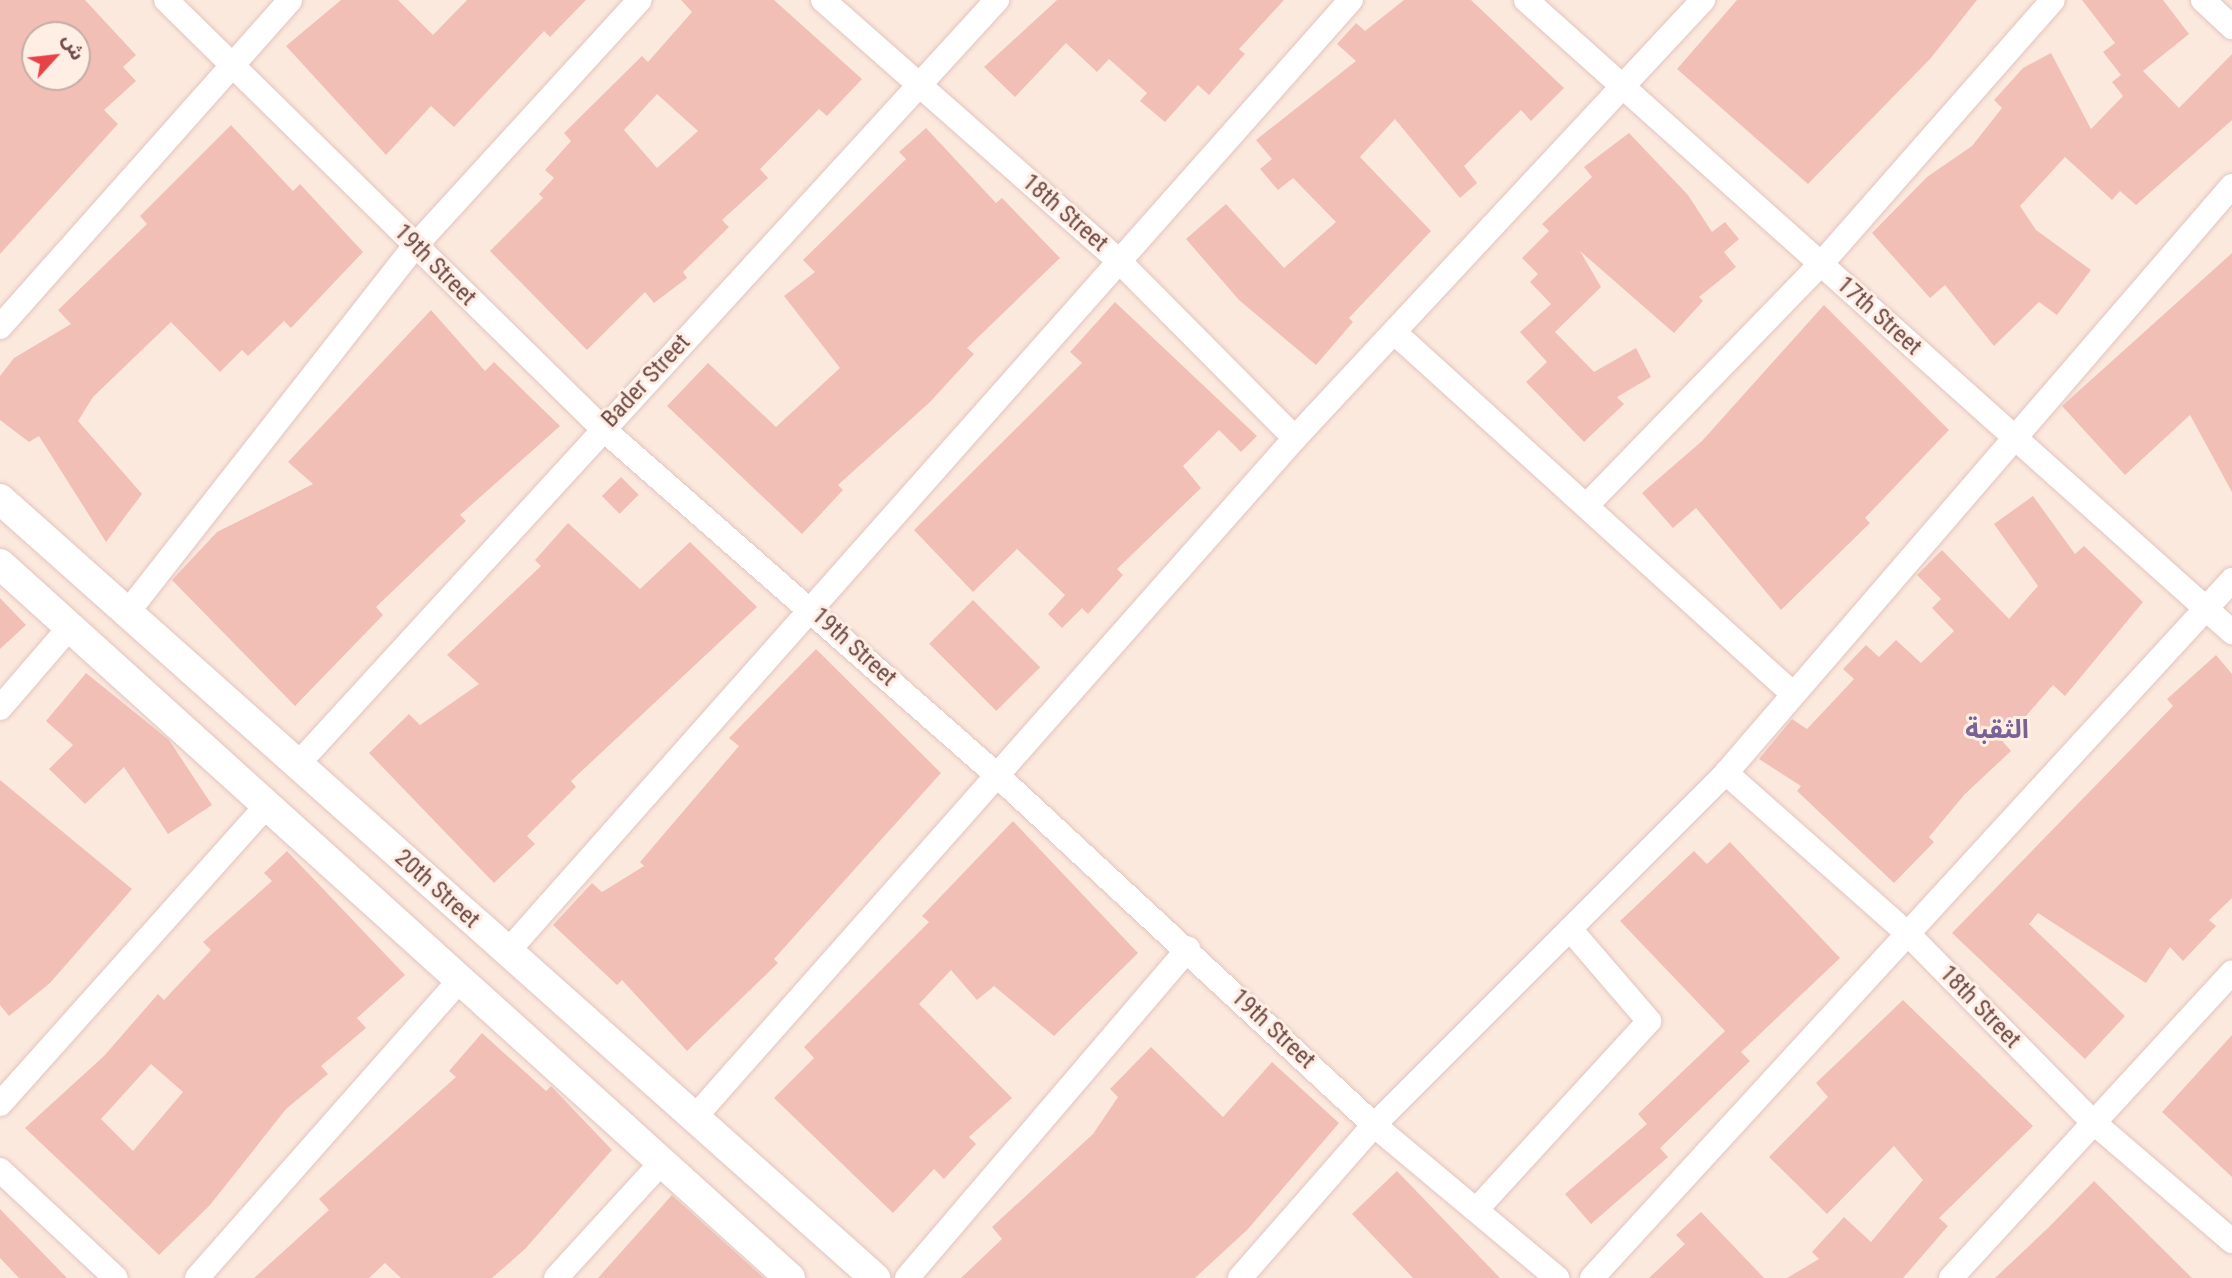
<!DOCTYPE html>
<meta charset="utf-8">
<style>
body{margin:0}
#map{position:relative;width:2232px;height:1278px;overflow:hidden;background:#fce9de;font-family:"Roboto Condensed","Noto Sans Arabic",sans-serif}
div>[style]{position:absolute}
.building>*{inset:0;background:#f1bfb6;transform-origin:0 0}
.roads{filter:drop-shadow(0 0 2px #e2c5be) drop-shadow(0 0 2px #e2c5be)}
.minor>*{height:24px;margin:-12px;padding:0 12px;transform-origin:12px;border-radius:12px;background:#fff}
.tertiary>*{height:30px;margin:-15px;padding:0 15px;transform-origin:15px;border-radius:15px;background:#fff}
span{translate:-50% -50%;white-space:nowrap;text-align:center;line-height:1.15;-webkit-text-stroke:6px #ffeee4;paint-order:stroke}
.street-label{font-size:24px;color:#714c47}
.neighbourhood-label{font-size:26px;color:#786295;font-weight:700}
.north{position:absolute;left:21px;top:21px;width:70px;height:70px;box-sizing:border-box;background:#ffeee4;border:2px solid #c6ada5;border-radius:50%;rotate:63deg;font-size:19px;font-weight:700;line-height:28px;text-align:center;color:#714c47}
.north::after{content:'';display:block;margin:auto;width:24px;height:32px;background:#e74245;clip-path:polygon(50% 0,100% 100%,50% 72%,0 100%)}
</style>
<div id="map">
<div class="building">
<div style="clip-path:polygon(evenodd,0 0,85px 0,136px 55px,123px 67px,136px 81px,104px 110px,118px 124px,0 254px,0 0,35px 35px,77px 35px,77px 77px,35px 77px,35px 35px)"></div>
<div style="clip-path:polygon(341px 0,398px 0,433px 35px,467px 0,586px 0,550px 37px,544px 31px,454px 127px,431px 106px,386px 155px,286px 46px)"></div>
<div style="clip-path:polygon(evenodd,681px 0,774px 0,862px 79px,827px 116px,819px 109px,760px 169px,768px 178px,722px 220px,729px 227px,683px 272px,687px 278px,654px 303px,645px 292px,587px 350px,490px 251px,543px 198px,539px 194px,554px 178px,545px 170px,571px 141px,564px 133px,642px 56px,648px 62px,692px 12px,681px 0,657px 94px,698px 131px,657px 168px,624px 130px,657px 94px)"></div>
<div style="clip-path:polygon(1057px 0,1284px 0,1239px 49px,1245px 54px,1209px 95px,1198px 85px,1165px 122px,1140px 101px,1147px 93px,1109px 59px,1097px 72px,1066px 43px,1015px 97px,984px 67px)"></div>
<div style="clip-path:polygon(1404px 0,1471px 0,1564px 88px,1531px 121px,1521px 110px,1464px 166px,1477px 183px,1460px 198px,1395px 119px,1360px 157px,1431px 231px,1349px 318px,1353px 322px,1316px 365px,1239px 300px,1186px 239px,1226px 204px,1284px 268px,1336px 222px,1293px 178px,1278px 190px,1260px 169px,1272px 159px,1256px 140px,1356px 61px,1337px 44px,1356px 23px,1365px 31px)"></div>
<div style="clip-path:polygon(1737px 0,1977px 0,1930px 59px,1808px 184px,1677px 69px)"></div>
<div style="clip-path:polygon(2082px 0,2163px 0,2189px 34px,2143px 71px,2179px 108px,2232px 54px,2232px 120px,2136px 205px,2120px 191px,2112px 200px,2065px 157px,2020px 206px,2036px 230px,2091px 270px,2057px 315px,2039px 302px,1994px 346px,1945px 285px,1930px 298px,1872px 233px,1927px 177px,1972px 146px,2002px 108px,1994px 100px,2023px 68px,2051px 53px,2091px 129px,2123px 96px,2112px 82px,2121px 75px,2103px 52px,2115px 43px)"></div>
<div style="clip-path:polygon(231px 125px,293px 191px,300px 184px,363px 252px,291px 328px,284px 321px,248px 356px,242px 350px,220px 372px,171px 322px,93px 397px,78px 421px,142px 494px,106px 542px,39px 436px,29px 442px,0 420px,0 376px,14px 358px,71px 324px,58px 310px,147px 224px,140px 216px)"></div>
<div style="clip-path:polygon(926px 128px,996px 203px,1002px 198px,1060px 258px,967px 348px,974px 354px,930px 402px,838px 485px,843px 490px,802px 534px,667px 406px,708px 363px,776px 427px,840px 368px,784px 296px,815px 272px,803px 260px,906px 159px,899px 152px)"></div>
<div style="clip-path:polygon(1629px 133px,1688px 195px,1712px 232px,1725px 222px,1739px 239px,1724px 252px,1736px 267px,1699px 297px,1703px 301px,1674px 333px,1580px 251px,1601px 287px,1555px 332px,1594px 372px,1636px 348px,1651px 377px,1617px 397px,1624px 404px,1584px 442px,1526px 382px,1547px 362px,1520px 332px,1551px 304px,1530px 282px,1538px 274px,1522px 258px,1549px 231px,1542px 224px,1592px 177px,1584px 167px)"></div>
<div style="clip-path:polygon(2232px 253px,2232px 492px,2190px 415px,2125px 475px,2062px 406px)"></div>
<div style="clip-path:polygon(1115px 302px,1257px 436px,1241px 452px,1219px 430px,1183px 466px,1201px 488px,1117px 569px,1123px 575px,1088px 614px,1082px 608px,1062px 628px,1048px 614px,1065px 595px,1017px 549px,973px 592px,914px 530px,1082px 363px,1070px 352px)"></div>
<div style="clip-path:polygon(1824px 305px,1949px 430px,1865px 518px,1870px 523px,1781px 610px,1696px 508px,1673px 528px,1642px 493px,1702px 441px)"></div>
<div style="clip-path:polygon(431px 310px,485px 371px,494px 362px,560px 426px,460px 515px,466px 521px,376px 607px,383px 615px,295px 706px,172px 580px,217px 532px,313px 484px,288px 462px)"></div>
<div style="left:621px;top:477px;width:25px;height:27px;rotate:45deg"></div>
<div style="clip-path:polygon(2033px 496px,2075px 554px,2084px 546px,2143px 602px,2065px 696px,2053px 685px,2003px 742px,2011px 751px,1965px 794px,1929px 837px,1934px 842px,1894px 883px,1797px 791px,1801px 786px,1759px 759px,1792px 719px,1807px 729px,1854px 679px,1843px 669px,1866px 645px,1879px 657px,1896px 640px,1921px 663px,1954px 631px,1932px 608px,1941px 599px,1917px 575px,1942px 550px,2009px 619px,2038px 586px,1994px 524px)"></div>
<div style="clip-path:polygon(568px 523px,640px 589px,690px 542px,757px 607px,571px 781px,576px 787px,527px 836px,535px 844px,494px 883px,369px 753px,409px 714px,420px 725px,479px 684px,447px 655px,541px 566px,535px 560px)"></div>
<div style="clip-path:polygon(0 598px,26px 625px,0 649px)"></div>
<div style="left:973px;top:600px;width:95px;height:62px;rotate:45deg"></div>
<div style="clip-path:polygon(816px 649px,941px 773px,774px 959px,778px 963px,687px 1051px,622px 980px,617px 985px,553px 925px,592px 883px,602px 892px,644px 866px,640px 862px,739px 746px,729px 738px)"></div>
<div style="clip-path:polygon(2216px 655px,2232px 674px,2232px 898px,2209px 920px,2216px 926px,2183px 961px,2170px 947px,2146px 983px,2038px 913px,2029px 924px,2125px 1016px,2085px 1059px,1952px 933px,2173px 706px,2167px 699px)"></div>
<div style="clip-path:polygon(86px 673px,169px 740px,212px 805px,168px 834px,124px 767px,85px 804px,49px 769px,73px 745px,46px 721px)"></div>
<div style="clip-path:polygon(0 780px,132px 889px,50px 983px,9px 1016px,0 1005px)"></div>
<div style="clip-path:polygon(1013px 821px,1138px 953px,1054px 1036px,994px 986px,977px 1000px,951px 970px,919px 1004px,1012px 1098px,969px 1137px,976px 1144px,944px 1179px,934px 1169px,893px 1213px,774px 1098px,814px 1058px,804px 1047px,929px 922px,922px 916px)"></div>
<div style="clip-path:polygon(1730px 842px,1840px 958px,1741px 1052px,1750px 1061px,1660px 1148px,1668px 1157px,1591px 1224px,1565px 1194px,1647px 1124px,1638px 1114px,1725px 1031px,1620px 921px,1694px 851px,1707px 864px)"></div>
<div style="clip-path:polygon(evenodd,287px 851px,405px 975px,357px 1018px,366px 1028px,321px 1066px,328px 1074px,286px 1109px,210px 1205px,159px 1255px,25px 1128px,104px 1056px,158px 994px,164px 1000px,211px 950px,203px 942px,272px 881px,264px 873px,287px 851px,151px 1064px,183px 1092px,133px 1151px,101px 1119px,151px 1064px)"></div>
<div style="clip-path:polygon(1903px 1000px,2033px 1126px,1939px 1218px,1948px 1226px,1903px 1278px,1787px 1278px,1819px 1259px,1812px 1252px,1844px 1217px,1871px 1242px,1923px 1180px,1894px 1146px,1827px 1214px,1769px 1157px,1828px 1097px,1816px 1083px)"></div>
<div style="clip-path:polygon(482px 1033px,546px 1091px,551px 1086px,612px 1150px,525px 1249px,492px 1278px,401px 1278px,385px 1263px,369px 1278px,254px 1278px,329px 1210px,319px 1199px,456px 1077px,449px 1071px)"></div>
<div style="clip-path:polygon(2232px 1035px,2232px 1177px,2162px 1112px)"></div>
<div style="clip-path:polygon(1151px 1047px,1223px 1117px,1272px 1062px,1339px 1123px,1248px 1229px,1195px 1278px,961px 1278px,1002px 1239px,992px 1227px,1093px 1134px,1118px 1097px,1110px 1089px)"></div>
<div style="clip-path:polygon(1397px 1171px,1500px 1278px,1413px 1278px,1352px 1214px)"></div>
<div style="clip-path:polygon(2094px 1181px,2192px 1278px,1995px 1278px,2049px 1227px)"></div>
<div style="clip-path:polygon(672px 1195px,764px 1278px,598px 1278px)"></div>
<div style="clip-path:polygon(0 1209px,67px 1278px,19px 1278px,0 1258px)"></div>
<div style="clip-path:polygon(1701px 1212px,1764px 1278px,1649px 1278px,1685px 1244px,1676px 1235px)"></div>
</div>
<div class="roads">
<div class="minor">
<div style="left:166px;top:0;width:611px;rotate:44.47deg"></div>
<div style="left:602px;top:428px;width:529px;rotate:41.32deg"></div>
<div style="left:999px;top:777px;width:512px;rotate:42.86deg"></div>
<div style="left:1374px;top:1125px;width:239px;rotate:39.9deg"></div>
<div style="left:823px;top:0;width:397px;rotate:41.4deg"></div>
<div style="left:1121px;top:263px;width:247px;rotate:45.2deg"></div>
<div style="left:1526px;top:0;width:948px;rotate:41.83deg"></div>
<div style="left:2203px;top:0;width:40px;rotate:43deg"></div>
<div style="left:0;top:327px;width:437px;rotate:-48.4deg"></div>
<div style="left:1395px;top:333px;width:536px;rotate:42.2deg"></div>
<div style="left:1589px;top:503px;width:333px;rotate:-45.9deg"></div>
<div style="left:1821px;top:264px;width:351px;rotate:-48.7deg"></div>
<div style="left:127px;top:613px;width:467px;rotate:-51.9deg"></div>
<div style="left:415px;top:246px;width:333px;rotate:-47.6deg"></div>
<div style="left:0;top:708px;width:106px;rotate:-49.2deg"></div>
<div style="left:298px;top:764px;width:1036px;rotate:-47.54deg"></div>
<div style="left:1726px;top:773px;width:244px;rotate:41.5deg"></div>
<div style="left:1909px;top:935px;width:262px;rotate:45.5deg"></div>
<div style="left:2093px;top:1122px;width:183px;rotate:40.6deg"></div>
<div style="left:508px;top:951px;width:1271px;rotate:-48.45deg"></div>
<div style="left:0;top:1104px;width:399px;rotate:-48.2deg"></div>
<div style="left:695px;top:1117px;width:906px;rotate:-48.53deg"></div>
<div style="left:1295px;top:438px;width:599px;rotate:-47.03deg"></div>
<div style="left:0;top:1170px;width:158px;rotate:43deg"></div>
<div style="left:1476px;top:1210px;width:256px;rotate:-47.5deg"></div>
<div style="left:1649px;top:1021px;width:121px;rotate:-130.7deg"></div>
<div style="left:197px;top:1278px;width:396px;rotate:-48.6deg"></div>
<div style="left:556px;top:1278px;width:159px;rotate:-47.6deg"></div>
<div style="left:907px;top:1278px;width:433px;rotate:-49.5deg"></div>
<div style="left:1240px;top:1278px;width:203px;rotate:-48.8deg"></div>
<div style="left:1374px;top:1125px;width:498px;rotate:-45deg"></div>
<div style="left:1726px;top:773px;width:775px;rotate:-49.24deg"></div>
<div style="left:1592px;top:1278px;width:947px;rotate:-47.48deg"></div>
<div style="left:1951px;top:1278px;width:415px;rotate:-47.4deg"></div>
</div>
<div class="tertiary">
<div style="left:0;top:499px;width:1172px;rotate:41.68deg"></div>
<div style="left:0;top:564px;width:1065px;rotate:42.11deg"></div>
</div>
</div>
<div class="street-label">
<span style="left:1065px;top:213px;rotate:41deg">18th Street</span>
<span style="left:435px;top:265px;rotate:45deg">19th Street</span>
<span style="left:1879px;top:316px;rotate:42deg">17th Street</span>
<span style="left:646px;top:381px;rotate:-47deg">Bader Street</span>
<span style="left:854px;top:647px;rotate:42deg">19th Street</span>
<span style="left:437px;top:889px;rotate:42deg">20th Street</span>
<span style="left:1980px;top:1007px;rotate:46deg">18th Street</span>
<span style="left:1273px;top:1029px;rotate:43deg">19th Street</span>
</div>
<div class="neighbourhood-label">
<span style="left:1997px;top:730px">الثقبة</span>
</div>
<div class="north">ش</div>
</div>
